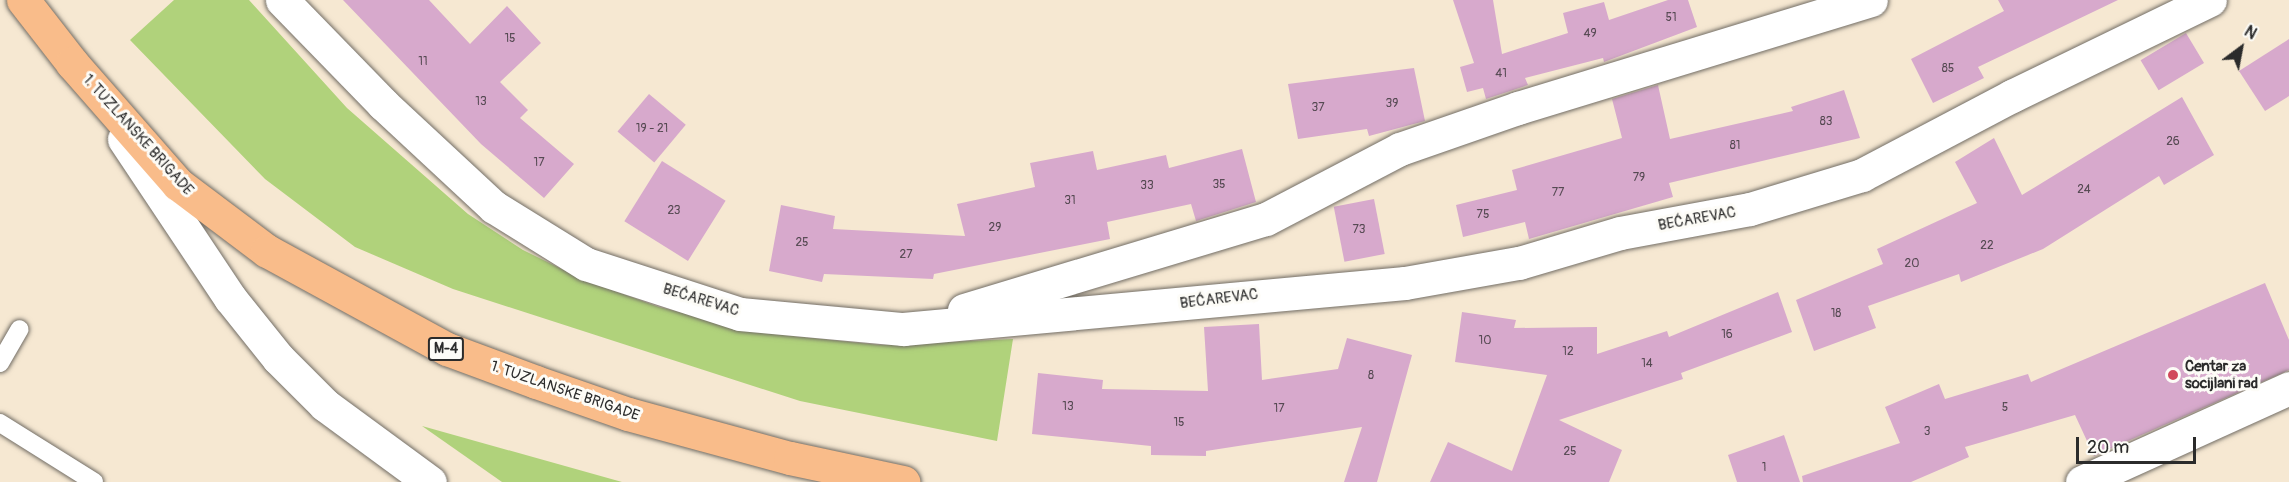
<!DOCTYPE html>
<meta charset="utf-8">
<style>
body{margin:0}
#map{position:relative;width:2289px;height:482px;overflow:hidden;background:#f6e8d2;font-family:Pangolin,sans-serif}
div>[style]{position:absolute}
.green>*{inset:0;background:#b0d27b}
.building>*{inset:0;background:#d7a9cc;transform-origin:0 0}
.roads{filter:drop-shadow(0 0 2px #726d65) drop-shadow(0 0 2px #726d65)}
.service>*{height:18px;margin:-9px;padding:0 9px;transform-origin:9px;border-radius:9px;background:#fff}
.minor>*{height:33px;margin:-16.5px;padding:0 16.5px;transform-origin:16.5px;border-radius:16.5px;background:#fff}
.primary>*{height:33px;margin:-16.5px;padding:0 16.5px;transform-origin:16.5px;border-radius:16.5px;background:#f9bc8a}
.dots>*{width:16px;height:16px;translate:-50% -50%;box-sizing:border-box;border:3px solid #fdfcf7;border-radius:50%}
span{translate:-50% -50%;white-space:nowrap;text-align:center;line-height:1.15;-webkit-text-stroke:6px #fdfcf7;paint-order:stroke}
.number-label{font-size:12px;color:#564a53}
.number-label span{-webkit-text-stroke-width:0}
.shield-label span{padding:2px 4px;background:#fdfcf7;border:2px solid;border-radius:4px;-webkit-text-stroke-width:0}
.shield-label{font-size:14px;color:#2b2b2b;font-weight:700}
.street-label{font-size:15px;color:#2b2b2b}
.poi-label{font-size:15px;color:#2b2b2b;font-weight:700}
.left{translate:0 -50%;text-align:left}
.north{position:absolute;left:2211px;top:18px;width:60px;height:60px;-webkit-text-stroke:4px #fdfcf7;paint-order:stroke;rotate:32deg;font-size:16px;font-weight:700;line-height:24px;text-align:center;color:#2b2b2b}
.north::after{content:'';display:block;margin:auto;width:21px;height:27px;background:#2b2b2b;clip-path:polygon(50% 0,100% 100%,50% 72%,0 100%)}
.scale{position:absolute;left:2076px;top:437px;width:120px;height:27px;box-sizing:border-box;border:3px solid #2b2b2b;border-top:0;padding-left:8px;font-size:18px;line-height:21px;white-space:nowrap;color:#2b2b2b;-webkit-text-stroke:4px #fdfcf7;paint-order:stroke}
</style>
<div id="map">
<div class="green">
<div style="clip-path:polygon(174px 0,249px 0,347px 108px,468px 214px,523px 250px,584px 280px,659px 307px,764px 333px,880px 345px,1013px 339px,997px 441px,800px 401px,453px 289px,355px 247px,265px 179px,130px 40px)"></div>
<div style="clip-path:polygon(422px 426px,622px 482px,502px 482px)"></div>
</div>
<div class="building">
<div style="clip-path:polygon(343px 0,429px 0,470px 44px,507px 6px,541px 43px,500px 82px,528px 110px,520px 118px,574px 164px,544px 198px,481px 144px)"></div>
<div style="clip-path:polygon(1453px 0,1493px 0,1502px 54px,1568px 33px,1563px 13px,1604px 2px,1609px 20px,1668px 0,1688px 0,1697px 27px,1604px 62px,1603px 58px,1525px 78px,1528px 85px,1486px 99px,1483px 88px,1467px 92px,1460px 67px,1474px 63px)"></div>
<div style="clip-path:polygon(1998px 0,2118px 0,1978px 67px,1984px 78px,1933px 103px,1911px 59px,2004px 11px)"></div>
<div style="left:2186px;top:33px;width:35px;height:53px;rotate:59deg"></div>
<div style="clip-path:polygon(2289px 39px,2289px 96px,2265px 111px,2239px 71px)"></div>
<div style="clip-path:polygon(1414px 68px,1425px 121px,1369px 136px,1367px 129px,1298px 139px,1288px 84px)"></div>
<div style="clip-path:polygon(1658px 85px,1670px 139px,1793px 111px,1791px 107px,1844px 90px,1860px 138px,1669px 183px,1673px 197px,1529px 239px,1525px 222px,1463px 237px,1456px 205px,1517px 190px,1512px 170px,1622px 138px,1612px 99px)"></div>
<div style="left:649px;top:94px;width:48px;height:49px;rotate:40deg"></div>
<div style="clip-path:polygon(2182px 97px,2214px 155px,2164px 185px,2159px 176px,2043px 249px,1961px 282px,1959px 274px,1868px 306px,1876px 328px,1814px 351px,1796px 300px,1883px 264px,1877px 249px,1977px 203px,1955px 162px,1994px 138px,2022px 195px)"></div>
<div style="clip-path:polygon(1242px 149px,1256px 202px,1196px 221px,1191px 204px,1107px 222px,1110px 239px,934px 274px,933px 279px,824px 274px,822px 282px,769px 271px,781px 205px,835px 216px,833px 229px,965px 236px,957px 204px,1035px 187px,1030px 163px,1093px 151px,1097px 170px,1166px 155px,1169px 168px)"></div>
<div style="left:662px;top:161px;width:75px;height:71px;rotate:32deg"></div>
<div style="left:1374px;top:199px;width:56px;height:41px;rotate:79deg"></div>
<div style="clip-path:polygon(2265px 283px,2289px 340px,2289px 370px,2094px 456px,2075px 415px,1965px 447px,1969px 457px,1911px 482px,1803px 482px,1802px 476px,1900px 443px,1885px 407px,1939px 384px,1945px 399px,2028px 374px,2031px 382px)"></div>
<div style="clip-path:polygon(1778px 292px,1792px 332px,1681px 373px,1683px 379px,1559px 420px,1622px 450px,1609px 482px,1430px 482px,1448px 442px,1512px 471px,1547px 375px,1455px 362px,1462px 312px,1516px 320px,1514px 328px,1597px 327px,1597px 354px,1667px 331px,1669px 337px)"></div>
<div style="clip-path:polygon(1259px 324px,1262px 380px,1338px 369px,1347px 338px,1412px 355px,1377px 482px,1344px 482px,1362px 427px,1206px 451px,1206px 456px,1151px 455px,1151px 446px,1032px 434px,1038px 373px,1103px 380px,1102px 389px,1208px 391px,1204px 327px)"></div>
<div style="clip-path:polygon(1784px 435px,1800px 482px,1737px 482px,1728px 455px)"></div>
</div>
<div class="roads">
<div class="service">
<div style="left:0;top:363px;width:39px;rotate:-60deg"></div>
<div style="left:0;top:423px;width:111px;rotate:32.1deg"></div>
</div>
<div class="minor">
<div style="left:282px;top:0;width:145px;rotate:45.8deg"></div>
<div style="left:383px;top:104px;width:151px;rotate:42.9deg"></div>
<div style="left:494px;top:207px;width:108px;rotate:31.8deg"></div>
<div style="left:586px;top:264px;width:162px;rotate:18deg"></div>
<div style="left:740px;top:314px;width:164px;rotate:5.3deg"></div>
<div style="left:903px;top:329px;width:504px;rotate:-5.24deg"></div>
<div style="left:1405px;top:283px;width:116px;rotate:-10deg"></div>
<div style="left:1519px;top:263px;width:105px;rotate:-16.5deg"></div>
<div style="left:1620px;top:233px;width:132px;rotate:-10.5deg"></div>
<div style="left:1750px;top:209px;width:117px;rotate:-16.9deg"></div>
<div style="left:1862px;top:175px;width:170px;rotate:-27.8deg"></div>
<div style="left:2012px;top:96px;width:220px;rotate:-25.9deg"></div>
<div style="left:124px;top:139px;width:191px;rotate:56.3deg"></div>
<div style="left:230px;top:298px;width:77px;rotate:51.3deg"></div>
<div style="left:278px;top:358px;width:66px;rotate:45deg"></div>
<div style="left:325px;top:405px;width:130px;rotate:36.3deg"></div>
<div style="left:964px;top:310px;width:315px;rotate:-16.8deg"></div>
<div style="left:1266px;top:219px;width:151px;rotate:-27.6deg"></div>
<div style="left:1400px;top:149px;width:125px;rotate:-19.2deg"></div>
<div style="left:1518px;top:108px;width:369px;rotate:-17deg"></div>
<div style="left:2082px;top:482px;width:227px;rotate:-24.4deg"></div>
</div>
<div class="primary">
<div style="left:23px;top:0;width:80px;rotate:52.1deg"></div>
<div style="left:72px;top:63px;width:161px;rotate:48.8deg"></div>
<div style="left:178px;top:184px;width:111px;rotate:37deg"></div>
<div style="left:267px;top:251px;width:205px;rotate:28.6deg"></div>
<div style="left:447px;top:349px;width:95px;rotate:20.3deg"></div>
<div style="left:536px;top:382px;width:97px;rotate:19.2deg"></div>
<div style="left:628px;top:414px;width:168px;rotate:15.2deg"></div>
<div style="left:790px;top:458px;width:116px;rotate:12deg"></div>
</div>
</div>
<div class="dots">
<div style="left:2173px;top:375px;background:#d1495b"></div>
</div>
<div class="number-label">
<span style="left:1671px;top:18px">51</span>
<span style="left:1590px;top:34px">49</span>
<span style="left:510px;top:39px">15</span>
<span style="left:423px;top:62px">11</span>
<span style="left:1948px;top:69px">85</span>
<span style="left:1501px;top:74px">41</span>
<span style="left:481px;top:102px">13</span>
<span style="left:1392px;top:104px">39</span>
<span style="left:1318px;top:108px">37</span>
<span style="left:1826px;top:122px">83</span>
<span style="left:652px;top:129px">19 - 21</span>
<span style="left:2173px;top:142px">26</span>
<span style="left:1735px;top:146px">81</span>
<span style="left:539px;top:163px">17</span>
<span style="left:1639px;top:178px">79</span>
<span style="left:1219px;top:185px">35</span>
<span style="left:1147px;top:186px">33</span>
<span style="left:2084px;top:190px">24</span>
<span style="left:1558px;top:193px">77</span>
<span style="left:1070px;top:201px">31</span>
<span style="left:674px;top:211px">23</span>
<span style="left:1483px;top:215px">75</span>
<span style="left:995px;top:228px">29</span>
<span style="left:1359px;top:230px">73</span>
<span style="left:802px;top:243px">25</span>
<span style="left:1987px;top:246px">22</span>
<span style="left:906px;top:255px">27</span>
<span style="left:1912px;top:264px">20</span>
<span style="left:1836px;top:314px">18</span>
<span style="left:1727px;top:335px">16</span>
<span style="left:1485px;top:341px">10</span>
<span style="left:1568px;top:352px">12</span>
<span style="left:1647px;top:364px">14</span>
<span style="left:1371px;top:376px">8</span>
<span style="left:1068px;top:407px">13</span>
<span style="left:2005px;top:408px">5</span>
<span style="left:1279px;top:409px">17</span>
<span style="left:1179px;top:423px">15</span>
<span style="left:1927px;top:432px">3</span>
<span style="left:1570px;top:452px">25</span>
<span style="left:1764px;top:468px">1</span>
</div>
<div class="shield-label">
<span style="left:446px;top:349px">M-4</span>
</div>
<div class="street-label">
<span style="left:138px;top:135px;rotate:48deg">1. TUZLANSKE BRIGADE</span>
<span style="left:1697px;top:219px;rotate:-10deg">BEĆAREVAC</span>
<span style="left:1219px;top:299px;rotate:-7deg">BEĆAREVAC</span>
<span style="left:701px;top:300px;rotate:17deg">BEĆAREVAC</span>
<span style="left:565px;top:391px;rotate:19deg">1. TUZLANSKE BRIGADE</span>
</div>
<div class="poi-label">
<span class="left" style="left:2185px;top:375px">Centar za<br>socijlani rad</span>
</div>
<div class="north">N</div>
<div class="scale">20 m</div>
</div>
